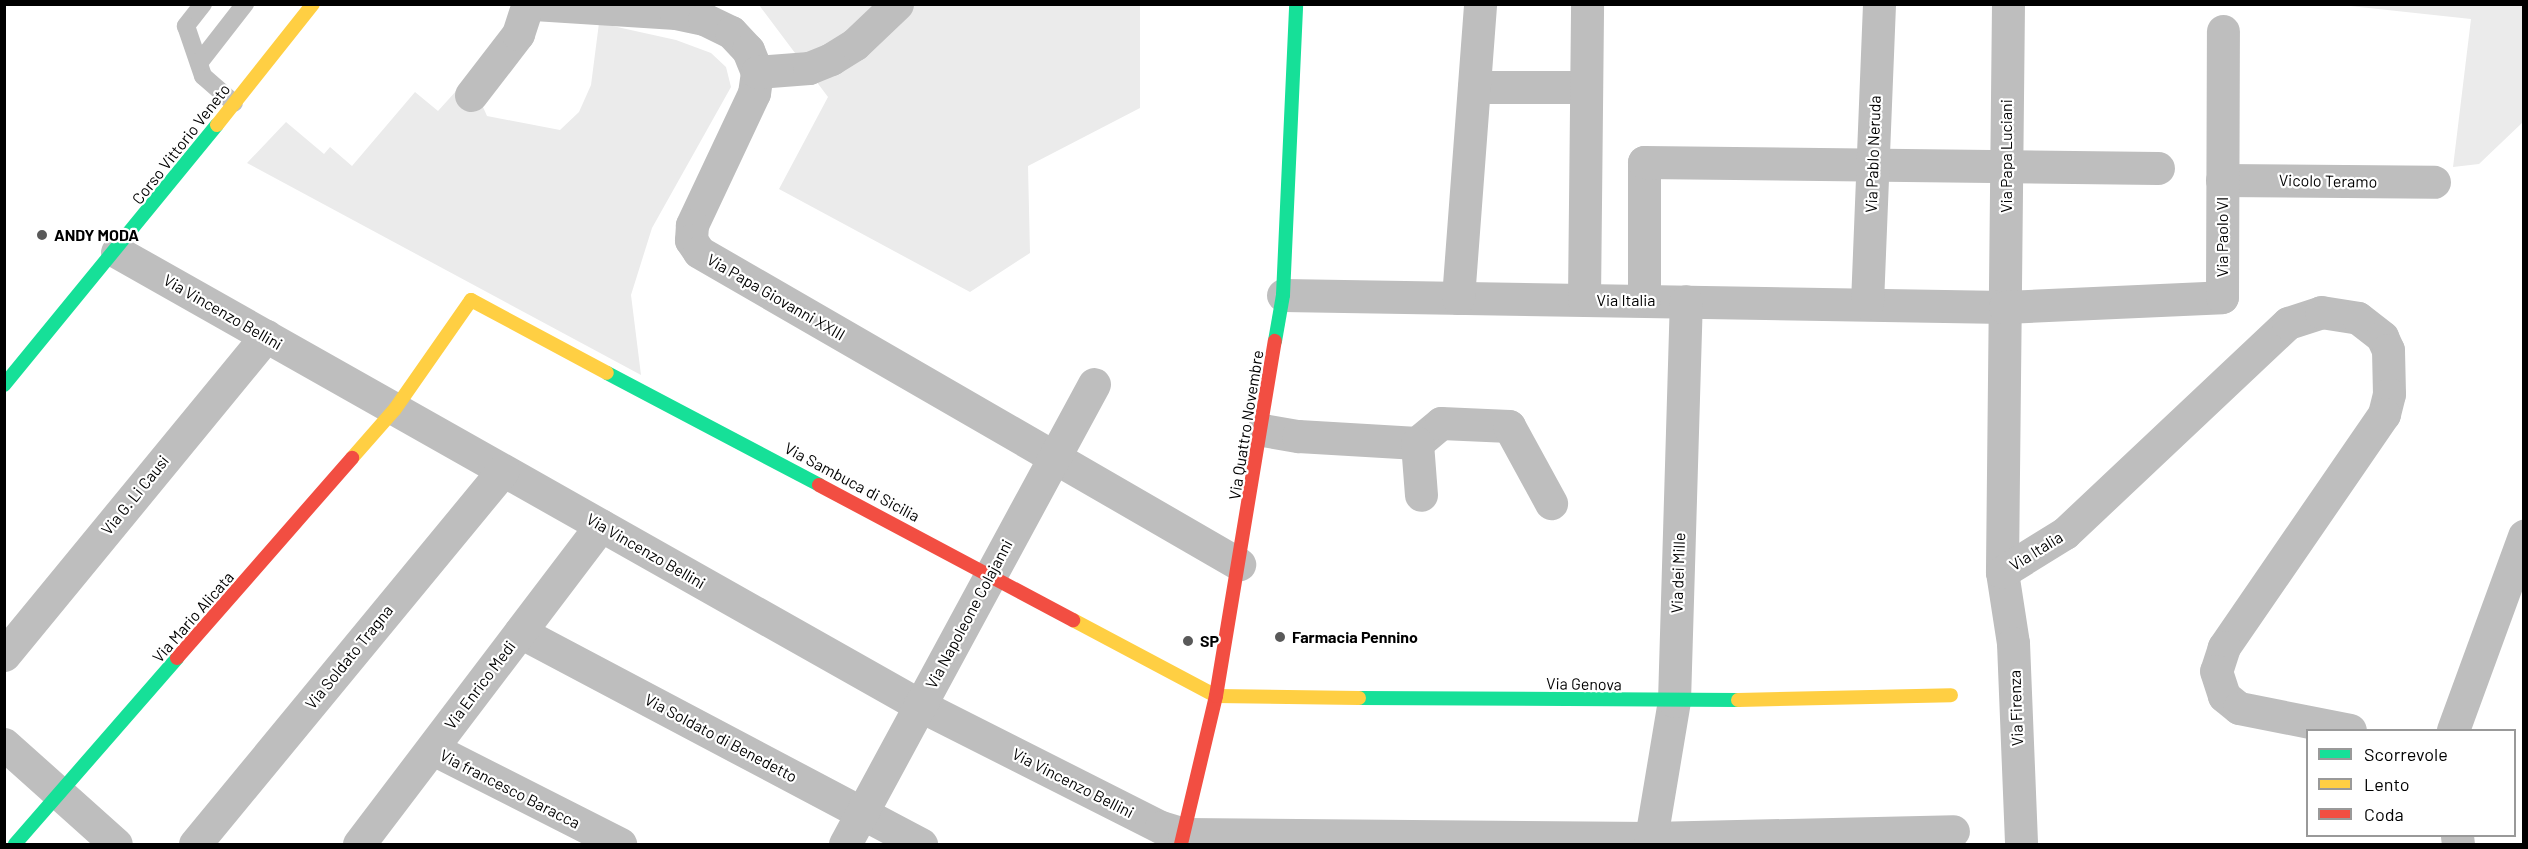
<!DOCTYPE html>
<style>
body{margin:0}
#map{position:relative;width:2528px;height:849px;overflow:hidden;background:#fff;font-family:Barlow,sans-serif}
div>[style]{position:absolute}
.green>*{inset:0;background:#ebebeb}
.lane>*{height:18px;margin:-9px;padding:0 9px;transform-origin:9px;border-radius:9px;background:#bebebe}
.street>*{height:33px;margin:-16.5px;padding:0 16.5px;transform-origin:16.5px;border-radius:16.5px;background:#bebebe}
.fast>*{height:14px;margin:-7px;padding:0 7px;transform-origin:7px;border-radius:7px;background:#16e098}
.slow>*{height:14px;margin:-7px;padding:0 7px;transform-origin:7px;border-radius:7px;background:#ffcf43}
.jam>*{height:14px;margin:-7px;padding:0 7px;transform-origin:7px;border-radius:7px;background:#f24e42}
.dots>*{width:16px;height:16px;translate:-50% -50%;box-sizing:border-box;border:3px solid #fff;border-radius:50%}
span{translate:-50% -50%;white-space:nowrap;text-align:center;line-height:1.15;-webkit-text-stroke:4.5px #fff;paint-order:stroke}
.street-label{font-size:16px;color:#000}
.poi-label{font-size:16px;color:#000;font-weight:700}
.left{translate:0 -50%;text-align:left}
.frame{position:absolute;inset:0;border:6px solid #000;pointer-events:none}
.legend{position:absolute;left:2306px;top:729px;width:210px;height:108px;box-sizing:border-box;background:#fff;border:2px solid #999;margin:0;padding:8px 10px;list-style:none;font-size:18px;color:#000}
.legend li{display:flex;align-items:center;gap:12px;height:30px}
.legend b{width:30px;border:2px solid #999}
</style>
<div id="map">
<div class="green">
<div style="clip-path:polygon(759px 5px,1140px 5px,1140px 108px,1028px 166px,1030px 253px,970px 292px,779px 189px,828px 97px)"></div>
<div style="clip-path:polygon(2341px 5px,2523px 5px,2523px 122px,2479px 164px,2453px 167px,2471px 19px)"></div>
<div style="clip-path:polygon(599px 23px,676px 40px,711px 53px,726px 67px,731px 87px,652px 228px,631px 295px,641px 375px,247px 163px,286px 122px,324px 154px,330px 147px,352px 166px,415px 92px,438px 111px,457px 90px,483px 107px,487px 116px,560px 130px,579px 112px,591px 85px)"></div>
</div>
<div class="lane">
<div style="left:203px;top:4px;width:28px;rotate:128deg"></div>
<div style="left:186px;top:26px;width:53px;rotate:71.2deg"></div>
<div style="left:203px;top:76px;width:41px;rotate:41.1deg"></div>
<div style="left:199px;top:63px;width:75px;rotate:-52.1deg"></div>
</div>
<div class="street">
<div style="left:534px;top:4px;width:142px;rotate:3.6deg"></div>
<div style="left:676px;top:13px;width:29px;rotate:12deg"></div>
<div style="left:704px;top:19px;width:30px;rotate:26deg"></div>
<div style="left:731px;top:32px;width:25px;rotate:47deg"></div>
<div style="left:748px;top:50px;width:24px;rotate:68deg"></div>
<div style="left:757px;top:72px;width:21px;rotate:98deg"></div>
<div style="left:754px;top:93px;width:146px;rotate:115.2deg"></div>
<div style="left:692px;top:225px;width:15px;rotate:94deg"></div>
<div style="left:691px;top:240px;width:14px;rotate:56deg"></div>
<div style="left:699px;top:252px;width:624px;rotate:30.02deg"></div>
<div style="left:2008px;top:4px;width:568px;rotate:90.61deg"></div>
<div style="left:2002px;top:572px;width:72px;rotate:81.2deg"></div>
<div style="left:2013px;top:643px;width:201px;rotate:87.7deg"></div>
<div style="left:757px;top:72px;width:52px;rotate:-4.4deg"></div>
<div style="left:809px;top:68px;width:24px;rotate:-22deg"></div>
<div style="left:831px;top:59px;width:28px;rotate:-32deg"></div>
<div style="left:855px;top:44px;width:58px;rotate:-43.6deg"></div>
<div style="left:1474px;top:87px;width:112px"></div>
<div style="left:471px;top:95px;width:77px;rotate:-52.4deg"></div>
<div style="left:518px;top:34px;width:32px;rotate:-72deg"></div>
<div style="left:2222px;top:180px;width:212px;rotate:0.5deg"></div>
<div style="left:117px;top:252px;width:921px;rotate:29.46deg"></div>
<div style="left:919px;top:705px;width:271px;rotate:26.8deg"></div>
<div style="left:1161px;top:827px;width:24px;rotate:17deg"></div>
<div style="left:1184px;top:834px;width:467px;rotate:0.5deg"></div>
<div style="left:1651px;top:838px;width:302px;rotate:-1.3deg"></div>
<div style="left:1283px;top:295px;width:722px;rotate:0.95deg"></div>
<div style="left:2005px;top:307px;width:217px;rotate:-2.6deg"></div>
<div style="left:2222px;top:297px;width:266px;rotate:-89.8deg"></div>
<div style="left:1458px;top:298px;width:295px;rotate:-85.7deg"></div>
<div style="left:1584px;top:299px;width:295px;rotate:-89.4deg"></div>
<div style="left:1644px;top:300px;width:138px;rotate:-90deg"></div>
<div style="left:1644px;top:162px;width:514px;rotate:0.67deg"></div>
<div style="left:1867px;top:303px;width:299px;rotate:-87.7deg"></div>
<div style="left:1263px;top:430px;width:36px;rotate:10deg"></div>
<div style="left:1298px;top:436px;width:119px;rotate:3.4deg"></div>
<div style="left:1417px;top:443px;width:31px;rotate:-40deg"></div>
<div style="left:1441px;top:423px;width:68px;rotate:2.5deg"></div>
<div style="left:1509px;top:426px;width:88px;rotate:61.4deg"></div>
<div style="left:1417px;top:443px;width:52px;rotate:85.6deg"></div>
<div style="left:2002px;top:572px;width:74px;rotate:-31.8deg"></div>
<div style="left:2065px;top:533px;width:306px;rotate:-43.3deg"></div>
<div style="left:2288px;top:323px;width:35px;rotate:-18deg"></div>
<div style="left:2321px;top:312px;width:37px;rotate:9deg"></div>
<div style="left:2358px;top:318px;width:31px;rotate:38deg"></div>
<div style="left:2382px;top:337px;width:14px;rotate:65deg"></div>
<div style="left:2388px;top:350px;width:44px;rotate:88.7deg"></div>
<div style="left:2389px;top:394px;width:21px;rotate:104deg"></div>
<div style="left:2384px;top:414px;width:283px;rotate:124.5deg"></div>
<div style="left:2224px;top:647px;width:25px;rotate:108deg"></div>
<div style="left:2216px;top:671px;width:26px;rotate:72deg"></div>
<div style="left:2224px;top:696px;width:19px;rotate:39deg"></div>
<div style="left:2239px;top:708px;width:113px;rotate:11.2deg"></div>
<div style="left:520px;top:632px;width:454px;rotate:27.9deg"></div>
<div style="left:4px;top:655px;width:413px;rotate:-50.6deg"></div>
<div style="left:2453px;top:730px;width:207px;rotate:-69.9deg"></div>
<div style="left:4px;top:744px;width:150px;rotate:41.8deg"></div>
<div style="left:433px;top:749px;width:210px;rotate:26.9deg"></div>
<div style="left:2457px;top:836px;width:8px;rotate:83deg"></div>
<div style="left:195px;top:844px;width:484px;rotate:-50.5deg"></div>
<div style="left:359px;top:844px;width:400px;rotate:-52.8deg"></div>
<div style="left:845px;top:844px;width:523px;rotate:-61.57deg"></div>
<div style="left:1650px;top:844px;width:145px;rotate:-80.5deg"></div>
<div style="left:1674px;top:701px;width:400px;rotate:-88.3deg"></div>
</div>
<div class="fast">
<div style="left:1275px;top:341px;width:47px;rotate:-80.1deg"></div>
<div style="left:1283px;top:295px;width:291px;rotate:-87.4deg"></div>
<div style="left:607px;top:373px;width:240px;rotate:27.8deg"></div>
<div style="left:4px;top:385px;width:336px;rotate:-50.7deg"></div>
<div style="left:1359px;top:698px;width:379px;rotate:0.3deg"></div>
<div style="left:15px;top:844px;width:247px;rotate:-48.9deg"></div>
</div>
<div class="slow">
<div style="left:217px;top:125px;width:154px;rotate:-51.6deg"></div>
<div style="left:352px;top:458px;width:65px;rotate:-48.7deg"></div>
<div style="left:395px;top:409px;width:133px;rotate:-55.1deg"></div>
<div style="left:471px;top:300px;width:154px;rotate:28.2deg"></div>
<div style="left:1073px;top:620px;width:162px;rotate:28deg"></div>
<div style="left:1216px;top:696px;width:143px;rotate:0.8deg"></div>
<div style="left:1738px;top:700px;width:213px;rotate:-1.3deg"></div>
</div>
<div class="jam">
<div style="left:819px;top:485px;width:288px;rotate:28deg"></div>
<div style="left:177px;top:658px;width:266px;rotate:-48.8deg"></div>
<div style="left:1181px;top:844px;width:152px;rotate:-76.7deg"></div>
<div style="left:1216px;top:696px;width:360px;rotate:-80.6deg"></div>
</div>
<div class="dots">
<div style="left:42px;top:235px;background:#595959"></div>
<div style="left:1280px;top:637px;background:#595959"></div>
<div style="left:1188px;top:641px;background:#595959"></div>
</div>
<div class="street-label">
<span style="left:181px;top:144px;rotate:-52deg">Corso Vittorio Veneto</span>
<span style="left:1873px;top:154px;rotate:-88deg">Via Pablo Neruda</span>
<span style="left:2006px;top:156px;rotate:-90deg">Via Papa Luciani</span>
<span style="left:2328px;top:181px;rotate:1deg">Vicolo Teramo</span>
<span style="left:2222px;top:237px;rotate:-90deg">Via Paolo VI</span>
<span style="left:776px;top:297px;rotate:30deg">Via Papa Giovanni XXIII</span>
<span style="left:1626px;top:300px">Via Italia</span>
<span style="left:223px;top:312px;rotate:30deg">Via Vincenzo Bellini</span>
<span style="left:1246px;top:425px;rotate:-81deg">Via Quattro Novembre</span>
<span style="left:852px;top:482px;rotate:28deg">Via Sambuca di Sicilia</span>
<span style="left:135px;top:495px;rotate:-51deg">Via G. Li Causi</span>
<span style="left:646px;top:551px;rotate:30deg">Via Vincenzo Bellini</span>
<span style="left:2036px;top:551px;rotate:-32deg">Via Italia</span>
<span style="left:1678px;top:573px;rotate:-88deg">Via dei Mille</span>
<span style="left:969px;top:614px;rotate:-62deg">Via Napoleone Colajanni</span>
<span style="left:193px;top:617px;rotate:-49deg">Via Mario Alicata</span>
<span style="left:349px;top:657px;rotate:-51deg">Via Soldato Tragna</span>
<span style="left:1584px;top:684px;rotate:1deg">Via Genova</span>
<span style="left:480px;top:685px;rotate:-53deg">Via Enrico Medi</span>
<span style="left:2016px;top:708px;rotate:-92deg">Via Firenza</span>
<span style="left:721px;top:738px;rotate:28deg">Via Soldato di Benedetto</span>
<span style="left:1073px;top:783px;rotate:27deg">Via Vincenzo Bellini</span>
<span style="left:510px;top:789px;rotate:27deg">Via francesco Baracca</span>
</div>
<div class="poi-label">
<span class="left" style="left:54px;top:235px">ANDY MODA</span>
<span class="left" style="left:1292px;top:637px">Farmacia Pennino</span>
<span class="left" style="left:1200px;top:641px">SP</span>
</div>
<div class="frame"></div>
<ul class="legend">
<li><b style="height:8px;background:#16e098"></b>Scorrevole</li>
<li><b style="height:8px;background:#ffcf43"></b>Lento</li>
<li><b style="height:8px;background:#f24e42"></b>Coda</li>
</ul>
</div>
